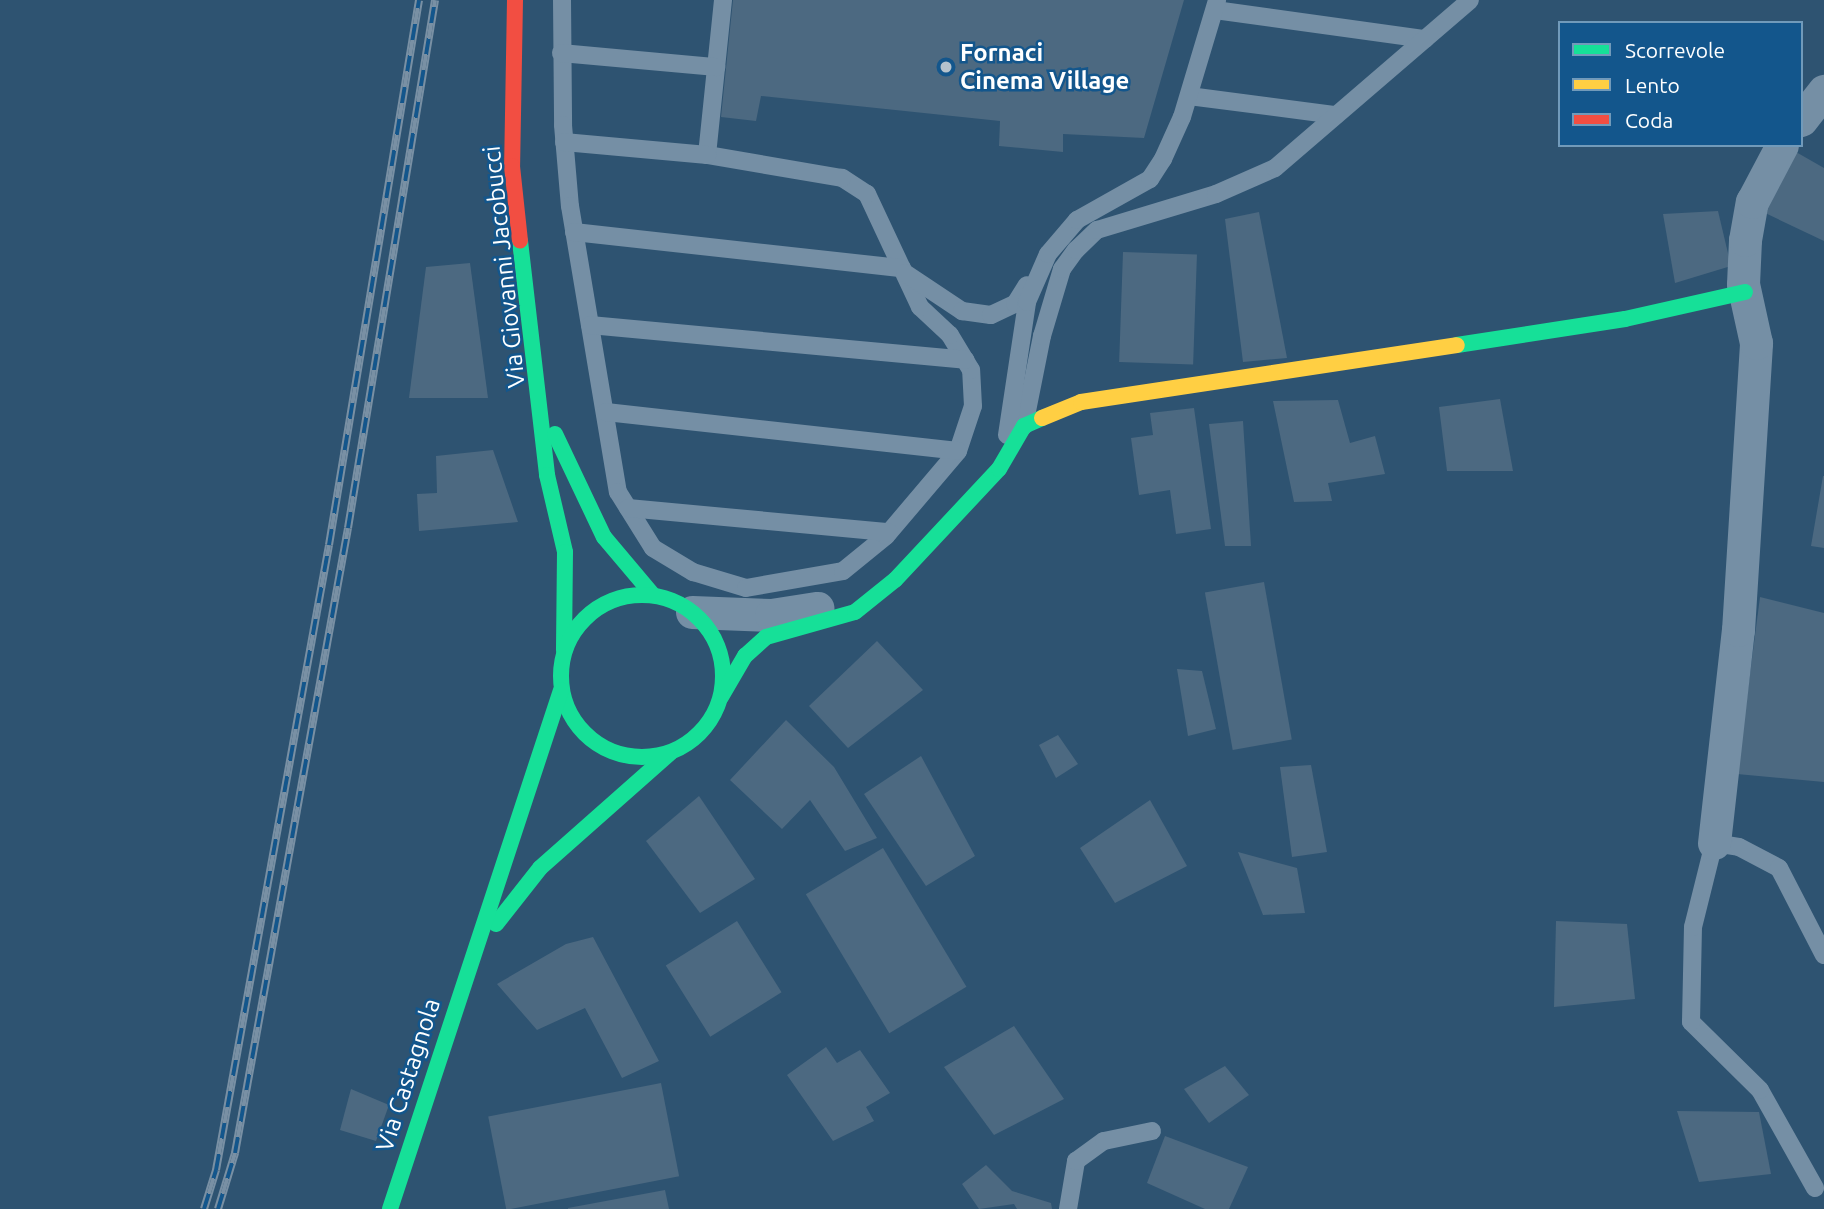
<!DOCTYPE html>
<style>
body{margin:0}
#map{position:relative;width:1824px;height:1209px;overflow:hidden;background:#2e5371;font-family:Ubuntu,sans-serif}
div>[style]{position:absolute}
.building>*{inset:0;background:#4c6981;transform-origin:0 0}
.lane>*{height:18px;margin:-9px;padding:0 9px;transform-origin:9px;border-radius:9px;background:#758fa5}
.street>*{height:33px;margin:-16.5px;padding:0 16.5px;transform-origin:16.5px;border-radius:16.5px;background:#758fa5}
.fast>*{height:16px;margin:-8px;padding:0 8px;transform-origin:8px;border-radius:8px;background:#16e098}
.fast>.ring{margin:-8px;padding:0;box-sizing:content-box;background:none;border:16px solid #16e098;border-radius:50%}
.slow>*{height:16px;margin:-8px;padding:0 8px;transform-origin:8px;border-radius:8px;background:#ffcf43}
.jam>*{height:16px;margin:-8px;padding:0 8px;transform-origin:8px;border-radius:8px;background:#f24e42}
.rail>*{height:8px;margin-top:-4px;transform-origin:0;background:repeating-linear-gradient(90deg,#13568c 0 16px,#7990a4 0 32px);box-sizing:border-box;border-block:2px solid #7990a4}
.dots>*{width:19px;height:19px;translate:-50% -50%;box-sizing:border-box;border:4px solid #13568c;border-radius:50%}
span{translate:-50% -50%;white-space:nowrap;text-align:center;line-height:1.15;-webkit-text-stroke:5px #13568c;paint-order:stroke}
.poi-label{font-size:24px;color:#fff;font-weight:700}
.left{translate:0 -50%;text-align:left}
.street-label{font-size:24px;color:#fff}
.legend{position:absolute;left:1558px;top:21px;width:245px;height:126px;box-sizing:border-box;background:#13568c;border:2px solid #719aba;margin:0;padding:9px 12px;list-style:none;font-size:21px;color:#fff}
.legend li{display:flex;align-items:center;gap:14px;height:35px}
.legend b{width:35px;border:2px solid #719aba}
</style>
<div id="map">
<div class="building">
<div style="clip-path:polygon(733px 0,1184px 0,1144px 138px,1063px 134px,1063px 152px,999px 146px,1000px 121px,761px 96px,756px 121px,721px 117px)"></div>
<div style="clip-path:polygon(1796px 152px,1824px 168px,1824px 241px,1763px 212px)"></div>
<div style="clip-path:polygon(1718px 211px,1731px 266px,1675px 283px,1663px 214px)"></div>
<div style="clip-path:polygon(1259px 212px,1287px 358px,1243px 362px,1225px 219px)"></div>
<div style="left:1123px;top:252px;width:74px;height:110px;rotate:2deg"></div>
<div style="clip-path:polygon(470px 263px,488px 398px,409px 398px,426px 267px)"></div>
<div style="clip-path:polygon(1500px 399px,1513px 471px,1447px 471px,1439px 407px)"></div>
<div style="clip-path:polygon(1338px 400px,1350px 443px,1375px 436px,1385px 474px,1328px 483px,1332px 501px,1294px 502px,1273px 401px)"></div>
<div style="clip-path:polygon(1194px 408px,1211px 529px,1176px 534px,1170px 490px,1139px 495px,1131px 438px,1153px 435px,1150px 413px)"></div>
<div style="clip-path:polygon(1243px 421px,1251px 546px,1225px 546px,1209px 424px)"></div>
<div style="clip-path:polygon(493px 450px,518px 522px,419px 531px,417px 494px,437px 493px,436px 456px)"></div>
<div style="clip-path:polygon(1823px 476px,1824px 476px,1824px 548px,1811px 546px)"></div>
<div style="left:1264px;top:582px;width:160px;height:60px;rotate:80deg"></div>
<div style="clip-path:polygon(1760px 597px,1824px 613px,1824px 782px,1737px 774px)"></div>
<div style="clip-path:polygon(877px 641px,923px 690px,848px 748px,809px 706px)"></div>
<div style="clip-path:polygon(1177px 669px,1202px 671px,1216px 729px,1188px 736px)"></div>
<div style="clip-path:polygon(786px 720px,834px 767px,877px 838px,845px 851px,810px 800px,782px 829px,730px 780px)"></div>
<div style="clip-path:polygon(1058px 735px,1078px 764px,1056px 778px,1039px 745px)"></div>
<div style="clip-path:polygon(921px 756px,975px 856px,926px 886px,864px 794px)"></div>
<div style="clip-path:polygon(1311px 765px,1327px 852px,1292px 857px,1280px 767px)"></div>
<div style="clip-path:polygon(699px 796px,755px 879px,700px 913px,646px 841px)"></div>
<div style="clip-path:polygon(1150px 800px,1187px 866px,1115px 903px,1080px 848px)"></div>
<div style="left:883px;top:848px;width:162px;height:90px;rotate:59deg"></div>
<div style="clip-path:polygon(1238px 852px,1297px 868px,1305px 913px,1263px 915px)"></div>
<div style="left:737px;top:921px;width:84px;height:84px;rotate:58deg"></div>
<div style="clip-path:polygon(1556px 921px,1627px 924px,1635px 999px,1554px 1007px)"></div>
<div style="clip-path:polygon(593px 937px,659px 1061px,622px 1078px,585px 1008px,537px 1030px,497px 984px,566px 944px)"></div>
<div style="clip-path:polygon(1014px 1026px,1064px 1099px,994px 1135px,944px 1067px)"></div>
<div style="clip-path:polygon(826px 1047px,837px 1063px,860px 1050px,890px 1093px,866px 1107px,874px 1121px,833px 1141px,787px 1075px)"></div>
<div style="clip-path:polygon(1225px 1066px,1249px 1095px,1209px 1123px,1184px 1089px)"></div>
<div style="left:661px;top:1083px;width:95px;height:176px;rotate:79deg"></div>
<div style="clip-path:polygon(351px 1089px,389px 1105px,376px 1141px,340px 1130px)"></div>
<div style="clip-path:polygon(1677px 1111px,1759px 1112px,1771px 1174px,1699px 1182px)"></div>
<div style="clip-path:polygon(1165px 1136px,1248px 1167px,1229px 1209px,1205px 1209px,1147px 1183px)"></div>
<div style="clip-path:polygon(986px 1165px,1012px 1191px,1051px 1203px,1052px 1209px,1017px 1209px,1014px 1204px,979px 1209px,962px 1184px)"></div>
<div style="clip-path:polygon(665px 1190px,669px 1209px,568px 1209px,568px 1208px)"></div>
</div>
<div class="lane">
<div style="left:562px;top:0;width:125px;rotate:89.5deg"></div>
<div style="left:563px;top:125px;width:81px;rotate:85.1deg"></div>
<div style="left:570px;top:206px;width:290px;rotate:80.5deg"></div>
<div style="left:618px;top:492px;width:66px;rotate:58deg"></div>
<div style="left:653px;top:548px;width:47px;rotate:31deg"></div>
<div style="left:693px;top:572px;width:55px;rotate:16.8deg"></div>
<div style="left:746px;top:588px;width:98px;rotate:-9.9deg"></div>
<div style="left:843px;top:571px;width:55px;rotate:-39.1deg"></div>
<div style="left:886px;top:536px;width:111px;rotate:-49.7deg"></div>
<div style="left:958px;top:451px;width:47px;rotate:-71.6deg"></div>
<div style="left:973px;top:406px;width:36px;rotate:-93deg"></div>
<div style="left:971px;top:370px;width:41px;rotate:-121deg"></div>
<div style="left:950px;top:335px;width:41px;rotate:-137deg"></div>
<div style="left:920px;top:307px;width:125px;rotate:-115.1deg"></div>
<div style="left:867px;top:194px;width:30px;rotate:-147deg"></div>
<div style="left:842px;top:178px;width:137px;rotate:-170.3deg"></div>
<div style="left:707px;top:155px;width:156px;rotate:-84.1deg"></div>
<div style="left:1215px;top:10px;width:212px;rotate:7.9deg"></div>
<div style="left:561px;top:53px;width:156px;rotate:5.2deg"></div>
<div style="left:1189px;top:96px;width:148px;rotate:7.4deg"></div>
<div style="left:564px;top:142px;width:144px;rotate:5.2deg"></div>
<div style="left:574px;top:232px;width:330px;rotate:6.3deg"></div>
<div style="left:905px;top:273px;width:69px;rotate:33.7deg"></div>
<div style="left:962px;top:311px;width:29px;rotate:8deg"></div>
<div style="left:991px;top:315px;width:26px;rotate:-25deg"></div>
<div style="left:1015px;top:304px;width:22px;rotate:-58deg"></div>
<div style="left:590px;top:325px;width:377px;rotate:5.3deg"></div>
<div style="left:606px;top:412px;width:354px;rotate:6.3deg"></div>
<div style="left:1024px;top:426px;width:92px;rotate:-78.7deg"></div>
<div style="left:1042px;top:336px;width:70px;rotate:-73.4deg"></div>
<div style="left:1062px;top:269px;width:24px;rotate:-54deg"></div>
<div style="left:1076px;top:250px;width:29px;rotate:-44deg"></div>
<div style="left:1097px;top:230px;width:124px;rotate:-16.8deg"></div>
<div style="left:1216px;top:194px;width:64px;rotate:-23.8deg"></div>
<div style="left:1275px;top:168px;width:257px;rotate:-40.7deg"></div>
<div style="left:1007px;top:435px;width:134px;rotate:-81.4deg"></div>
<div style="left:1027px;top:302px;width:52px;rotate:-66.4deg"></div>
<div style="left:1048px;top:254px;width:45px;rotate:-49.5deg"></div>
<div style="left:1077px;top:220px;width:84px;rotate:-29.3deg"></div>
<div style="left:1150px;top:179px;width:24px;rotate:-57deg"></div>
<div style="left:1163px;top:159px;width:46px;rotate:-65.7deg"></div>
<div style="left:1182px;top:117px;width:122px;rotate:-73.3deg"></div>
<div style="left:628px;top:508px;width:262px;rotate:5.3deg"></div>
<div style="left:1815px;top:1188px;width:112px;rotate:-119.3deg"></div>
<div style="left:1760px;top:1090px;width:97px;rotate:-135.4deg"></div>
<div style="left:1691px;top:1022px;width:95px;rotate:-88.8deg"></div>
<div style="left:1693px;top:927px;width:87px;rotate:-76deg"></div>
<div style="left:1714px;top:843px;width:25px;rotate:9deg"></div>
<div style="left:1739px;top:847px;width:45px;rotate:27.7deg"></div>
<div style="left:1779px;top:868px;width:98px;rotate:62.7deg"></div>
<div style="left:1068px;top:1209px;width:49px;rotate:-80.5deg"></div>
<div style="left:1076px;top:1161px;width:34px;rotate:-36deg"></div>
<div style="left:1104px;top:1141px;width:49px;rotate:-11.8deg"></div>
</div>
<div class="street">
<div style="left:1801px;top:120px;width:37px;rotate:-52deg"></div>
<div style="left:692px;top:612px;width:79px;rotate:2.2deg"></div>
<div style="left:771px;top:615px;width:47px;rotate:-8.7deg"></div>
<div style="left:1714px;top:843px;width:214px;rotate:-83.6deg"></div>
<div style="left:1738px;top:630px;width:288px;rotate:-86.4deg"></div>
<div style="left:1756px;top:343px;width:60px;rotate:-102.4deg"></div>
<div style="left:1743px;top:284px;width:44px;rotate:-87.4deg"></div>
<div style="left:1745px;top:240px;width:39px;rotate:-80deg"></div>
<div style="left:1752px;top:202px;width:64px;rotate:-62.2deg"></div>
</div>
<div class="fast">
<div style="left:520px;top:241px;width:236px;rotate:83.4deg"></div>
<div style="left:547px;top:475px;width:79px;rotate:76.8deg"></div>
<div style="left:565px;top:552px;width:98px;rotate:90.6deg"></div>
<div style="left:1457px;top:345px;width:170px;rotate:-8.8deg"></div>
<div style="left:1625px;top:319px;width:123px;rotate:-12.7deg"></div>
<div style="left:555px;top:434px;width:114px;rotate:64.6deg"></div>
<div style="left:604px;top:537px;width:76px;rotate:49.8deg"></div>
<div class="ring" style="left:561px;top:595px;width:146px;height:146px"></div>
<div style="left:721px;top:697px;width:48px;rotate:-59.7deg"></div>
<div style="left:745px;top:656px;width:28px;rotate:-42deg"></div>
<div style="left:766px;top:637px;width:92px;rotate:-15.7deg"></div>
<div style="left:855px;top:612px;width:51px;rotate:-38.7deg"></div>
<div style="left:895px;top:580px;width:152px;rotate:-46.9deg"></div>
<div style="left:999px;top:469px;width:50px;rotate:-59.8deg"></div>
<div style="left:1024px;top:426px;width:20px;rotate:-24deg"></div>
<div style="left:496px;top:924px;width:71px;rotate:-51.8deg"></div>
<div style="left:540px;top:868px;width:174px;rotate:-41.5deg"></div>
<div style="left:390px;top:1209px;width:546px;rotate:-71.76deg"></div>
</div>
<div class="slow">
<div style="left:1042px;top:418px;width:42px;rotate:-22.3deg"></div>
<div style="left:1081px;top:402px;width:380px;rotate:-8.6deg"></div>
</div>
<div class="jam">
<div style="left:515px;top:0;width:166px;rotate:91deg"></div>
<div style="left:512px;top:166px;width:75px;rotate:83.9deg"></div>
</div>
<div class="rail">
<div style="left:204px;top:1209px;width:41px;rotate:-72.9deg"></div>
<div style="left:216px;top:1170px;width:635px;rotate:-79.75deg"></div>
<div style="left:329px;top:545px;width:552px;rotate:-80.62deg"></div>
<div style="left:218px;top:1209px;width:59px;rotate:-73.1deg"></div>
<div style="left:235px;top:1153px;width:635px;rotate:-79.75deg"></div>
<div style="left:348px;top:528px;width:535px;rotate:-80.64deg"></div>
</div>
<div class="dots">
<div style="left:946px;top:67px;background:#b6c3cd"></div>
</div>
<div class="poi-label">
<span class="left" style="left:960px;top:67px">Fornaci<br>Cinema Village</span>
</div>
<div class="street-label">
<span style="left:504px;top:267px;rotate:-96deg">Via Giovanni Jacobucci</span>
<span style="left:408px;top:1075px;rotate:-72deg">Via Castagnola</span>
</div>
<ul class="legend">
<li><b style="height:9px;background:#16e098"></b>Scorrevole</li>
<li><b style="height:9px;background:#ffcf43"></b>Lento</li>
<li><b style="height:9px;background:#f24e42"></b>Coda</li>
</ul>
</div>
